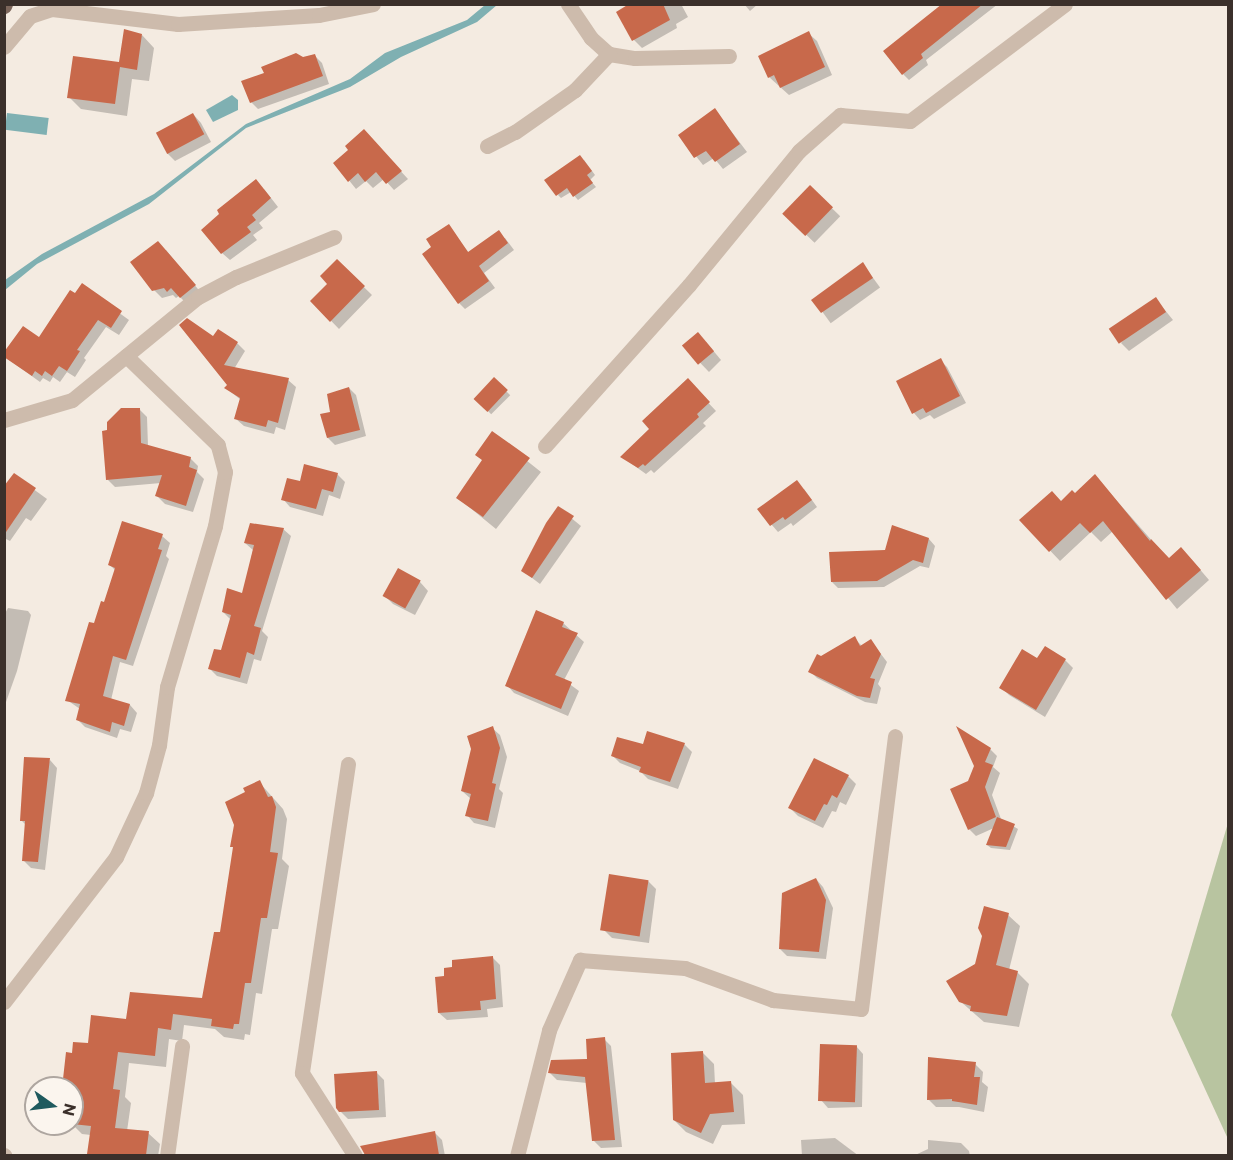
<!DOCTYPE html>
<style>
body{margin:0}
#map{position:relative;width:1233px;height:1160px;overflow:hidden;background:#f4ebe1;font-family:Commissioner,sans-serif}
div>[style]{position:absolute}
.green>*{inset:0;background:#b8c4a0}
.water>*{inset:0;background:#7fb0b2;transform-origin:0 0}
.shadow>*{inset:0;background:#0003;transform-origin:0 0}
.building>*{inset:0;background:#c8694b;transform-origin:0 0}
.lane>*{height:15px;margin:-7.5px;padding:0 7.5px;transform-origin:7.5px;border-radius:7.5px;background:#cdbbac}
.street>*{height:15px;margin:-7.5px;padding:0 7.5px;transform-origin:7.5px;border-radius:7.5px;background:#cdbbac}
.primary>*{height:15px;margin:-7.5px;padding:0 7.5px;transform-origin:7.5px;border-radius:7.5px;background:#7d675c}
span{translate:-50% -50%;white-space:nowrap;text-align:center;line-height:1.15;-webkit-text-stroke:4.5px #fbf5ee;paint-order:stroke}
.frame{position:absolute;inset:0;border:6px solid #3b302b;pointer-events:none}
.north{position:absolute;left:24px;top:1076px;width:60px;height:60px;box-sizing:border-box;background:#fbf5ee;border:2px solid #aea6a0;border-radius:50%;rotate:104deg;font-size:16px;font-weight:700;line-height:24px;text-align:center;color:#3b302b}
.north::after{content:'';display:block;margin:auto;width:21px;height:27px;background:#1f5a5e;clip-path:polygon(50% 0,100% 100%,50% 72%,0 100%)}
</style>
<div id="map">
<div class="green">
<div style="clip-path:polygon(1228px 823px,1228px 1139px,1171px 1015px)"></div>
</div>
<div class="water">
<div style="clip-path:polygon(485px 5px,497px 5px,477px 22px,401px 57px,350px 87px,246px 128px,149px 204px,37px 264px,5px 290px,5px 280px,42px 254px,154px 194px,246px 124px,350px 79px,385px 53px,467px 20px)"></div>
<div style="clip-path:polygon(232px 95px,238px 100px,238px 110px,213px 122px,206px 110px)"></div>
<div style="left:7px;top:113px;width:42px;height:17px;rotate:7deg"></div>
</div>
<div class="shadow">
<div style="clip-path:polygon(632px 4px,681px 4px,688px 17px,676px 24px,677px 28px,642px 48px,634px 40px)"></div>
<div style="clip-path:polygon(744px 4px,758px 4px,750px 11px)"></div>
<div style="clip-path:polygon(945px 4px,998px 4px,926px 60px,928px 65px,909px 80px,903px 74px)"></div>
<div style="clip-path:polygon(808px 33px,817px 41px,832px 75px,789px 95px,769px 77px)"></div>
<div style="clip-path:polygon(142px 35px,154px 48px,149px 81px,132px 79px,127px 116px,81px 109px,69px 97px,121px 64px)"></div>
<div style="clip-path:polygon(314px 55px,322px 63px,329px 84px,258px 109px,251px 102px,303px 59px)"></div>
<div style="clip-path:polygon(715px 110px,747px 152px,723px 169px,714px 158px,703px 165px,680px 136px)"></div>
<div style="clip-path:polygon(193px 114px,201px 123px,211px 142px,175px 161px,167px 153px)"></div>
<div style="clip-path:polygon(371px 139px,408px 179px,394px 190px,384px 179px,373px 188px,366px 181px,356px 189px,335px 163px)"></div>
<div style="clip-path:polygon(584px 160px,595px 175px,590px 180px,596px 187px,578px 200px,571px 192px,561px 198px,558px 195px)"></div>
<div style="left:810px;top:187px;width:42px;height:37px;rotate:44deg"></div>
<div style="clip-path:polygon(264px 189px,278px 207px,259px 223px,263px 228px,253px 235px,257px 240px,230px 260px,222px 253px,221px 214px)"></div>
<div style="clip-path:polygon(448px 226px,469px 253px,505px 238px,514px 250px,484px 273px,495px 288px,465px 309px,459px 303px,433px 247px)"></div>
<div style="clip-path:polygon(166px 250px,202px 294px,188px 305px,179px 296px,176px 298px,173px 295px,162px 298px,154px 290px)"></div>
<div style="clip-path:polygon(337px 261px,372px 295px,339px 329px,312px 301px,329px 284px)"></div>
<div style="left:863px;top:264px;width:29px;height:61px;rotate:54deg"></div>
<div style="clip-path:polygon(82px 286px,129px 320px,119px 335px,106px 327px,84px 358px,86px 360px,75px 377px,67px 372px,60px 382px,53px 377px,50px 382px,43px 378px,40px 382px,4px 356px,40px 339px)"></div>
<div style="clip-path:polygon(1156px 299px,1173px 320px,1129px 351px,1121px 343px)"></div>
<div style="clip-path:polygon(214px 338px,237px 343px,245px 351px,234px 369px,288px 380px,296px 387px,285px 430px,276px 427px,274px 434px,244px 426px,236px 419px,241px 400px,226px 388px,229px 385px)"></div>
<div style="clip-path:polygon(706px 342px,721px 360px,709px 372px,685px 347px)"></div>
<div style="clip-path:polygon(940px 360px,947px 367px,966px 403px,934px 419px,930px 415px,920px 420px,914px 413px,898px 382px)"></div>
<div style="left:494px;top:379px;width:23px;height:27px;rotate:45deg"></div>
<div style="clip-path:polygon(688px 381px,716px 411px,703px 423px,706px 426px,654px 473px,651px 470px,646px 474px,622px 457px,651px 429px)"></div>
<div style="clip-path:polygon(349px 388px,356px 395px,366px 436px,335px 445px,328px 438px,322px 415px,332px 413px)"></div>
<div style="clip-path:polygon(139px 409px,147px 417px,148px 446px,190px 458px,198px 466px,197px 472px,204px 479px,193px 512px,165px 504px,157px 496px,161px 483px,115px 487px,107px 479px)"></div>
<div style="clip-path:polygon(492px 433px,541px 472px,496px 529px,458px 498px,484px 461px)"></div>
<div style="clip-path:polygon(337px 474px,345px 482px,340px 499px,329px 495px,323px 516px,290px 507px,283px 499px,301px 483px)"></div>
<div style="clip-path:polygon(14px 475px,47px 499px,31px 521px,26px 518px,10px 541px,4px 538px,4px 489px)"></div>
<div style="clip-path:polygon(1095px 476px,1169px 560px,1191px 559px,1209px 580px,1177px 609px,1113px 531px,1101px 542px,1091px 532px,1060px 561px,1021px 520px,1075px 495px)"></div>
<div style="clip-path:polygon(804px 489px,817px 507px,793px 526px,791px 523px,778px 532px,759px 510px)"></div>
<div style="clip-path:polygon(559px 508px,581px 526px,540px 584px,523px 571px)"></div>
<div style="clip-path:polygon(283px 529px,291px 536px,262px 631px,268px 637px,261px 661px,254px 659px,247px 684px,217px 676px,210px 669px,222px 652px,231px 620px,223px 612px,243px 595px,253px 550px,245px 543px)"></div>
<div style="clip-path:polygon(162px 536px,170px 543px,166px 556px,169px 559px,133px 666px,120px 662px,111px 700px,130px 705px,137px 713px,131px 732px,120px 729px,117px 738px,85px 727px,77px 719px,80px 709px,67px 700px,105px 604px,116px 571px,110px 565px)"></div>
<div style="clip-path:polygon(929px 539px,935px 546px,929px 568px,920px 566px,884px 587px,838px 588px,832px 582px,886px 552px)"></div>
<div style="clip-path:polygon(420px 582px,428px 591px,415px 615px,393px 604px,385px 596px)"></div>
<div style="clip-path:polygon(8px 608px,28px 611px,31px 615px,17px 671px,6px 702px,4px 615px)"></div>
<div style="clip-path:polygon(563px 623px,584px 642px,564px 680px,579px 691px,568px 716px,514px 693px,507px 685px)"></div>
<div style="clip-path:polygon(854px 638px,862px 646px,871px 641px,887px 662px,878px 684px,881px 688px,877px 704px,865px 702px,817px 678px,810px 671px)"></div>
<div style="clip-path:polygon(1038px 660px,1065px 660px,1073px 668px,1045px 717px,1009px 695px,1001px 687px)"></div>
<div style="clip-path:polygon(492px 728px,500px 735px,507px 757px,499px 789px,503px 793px,495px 828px,474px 823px,467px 815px,471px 799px,462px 791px)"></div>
<div style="clip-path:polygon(684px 744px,692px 752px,678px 789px,648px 779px,640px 771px,620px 763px,613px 756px,644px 746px)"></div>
<div style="clip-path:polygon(990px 749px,997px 756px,993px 767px,1000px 773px,992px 795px,1001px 819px,1018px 829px,1010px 850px,991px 848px,987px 845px,994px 828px,976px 836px,969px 829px,969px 782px)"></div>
<div style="clip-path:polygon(50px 760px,57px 768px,45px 870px,31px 868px,23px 860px,26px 825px,21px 820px)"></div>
<div style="clip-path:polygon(848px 776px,856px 784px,846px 805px,840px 802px,836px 812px,832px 811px,823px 828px,798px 816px,790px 808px)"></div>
<div style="clip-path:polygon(259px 782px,283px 809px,287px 819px,282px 859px,289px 866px,278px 929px,272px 929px,262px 994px,256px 993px,250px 1035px,245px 1034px,244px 1040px,224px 1037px,215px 1029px,184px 1025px,182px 1041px,169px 1039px,166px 1067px,129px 1063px,125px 1097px,131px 1103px,127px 1131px,148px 1133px,160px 1144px,158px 1156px,91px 1156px,88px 1153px,91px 1135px,82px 1134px,72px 1124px,72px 1088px,63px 1088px,74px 1054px,128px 1021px,203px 1000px,221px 934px,234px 849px,232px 846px,246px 793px)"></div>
<div style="clip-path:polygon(816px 879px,823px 887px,833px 908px,826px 959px,787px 956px,780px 949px)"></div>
<div style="clip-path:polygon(648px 881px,656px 889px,649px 943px,612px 938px,604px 930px)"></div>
<div style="clip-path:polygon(1008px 915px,1020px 926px,1009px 970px,1017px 972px,1029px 984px,1019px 1027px,984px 1022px,960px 1001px)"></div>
<div style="clip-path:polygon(492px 957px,500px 965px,503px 1007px,487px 1009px,488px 1017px,447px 1020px,439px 1013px,446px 978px)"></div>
<div style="clip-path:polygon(604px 1039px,611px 1046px,622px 1147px,601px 1148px,594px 1141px,587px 1083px,557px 1080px,550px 1073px,589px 1061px)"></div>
<div style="clip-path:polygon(856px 1046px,863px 1054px,862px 1107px,828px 1108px,821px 1100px)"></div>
<div style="clip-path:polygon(702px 1052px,714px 1064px,715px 1084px,731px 1083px,743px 1095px,745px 1124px,722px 1125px,713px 1144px,686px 1132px,674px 1120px)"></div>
<div style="clip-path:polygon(975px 1064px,983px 1072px,982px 1082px,988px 1087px,984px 1112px,959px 1107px,936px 1107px,928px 1099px)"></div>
<div style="clip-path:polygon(376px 1072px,384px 1080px,386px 1117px,348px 1119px,340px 1111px)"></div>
<div style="clip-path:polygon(435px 1133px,442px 1140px,445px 1156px,397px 1156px,395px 1140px)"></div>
<div style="clip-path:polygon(835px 1138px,859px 1156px,802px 1156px,801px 1140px)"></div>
<div style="clip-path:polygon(928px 1140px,961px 1143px,969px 1151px,970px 1156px,913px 1156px,928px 1149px)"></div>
</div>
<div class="building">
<div style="clip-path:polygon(629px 4px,663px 4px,670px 20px,632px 41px,616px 12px)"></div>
<div style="clip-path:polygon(942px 4px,983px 4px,921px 54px,923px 58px,902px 75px,883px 51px)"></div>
<div style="clip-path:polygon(124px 29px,142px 34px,137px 70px,120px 67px,115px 104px,67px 98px,73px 56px,119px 62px)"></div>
<div style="clip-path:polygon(809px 31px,825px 67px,780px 88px,774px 75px,768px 78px,758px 56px)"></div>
<div style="clip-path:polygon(296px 53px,303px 57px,315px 54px,323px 76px,250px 103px,241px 81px,264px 73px,261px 67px)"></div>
<div style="clip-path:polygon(715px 108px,740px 144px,715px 162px,706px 151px,694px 158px,678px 135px)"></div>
<div style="left:193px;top:113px;width:24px;height:42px;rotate:62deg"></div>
<div style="clip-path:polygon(364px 129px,402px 171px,386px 184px,376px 172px,365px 182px,358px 173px,348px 182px,333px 163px,348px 150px,345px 146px)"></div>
<div style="clip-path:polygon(580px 155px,592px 171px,587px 175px,593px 183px,573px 197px,567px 188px,556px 196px,544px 180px)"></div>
<div style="clip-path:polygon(256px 179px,271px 198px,252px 215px,256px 220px,247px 227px,251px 232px,221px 254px,201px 230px,219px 214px,217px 210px)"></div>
<div style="left:810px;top:185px;width:32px;height:40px;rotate:44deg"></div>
<div style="clip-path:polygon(449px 224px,468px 252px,499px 230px,508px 243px,479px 266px,489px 281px,458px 304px,422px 254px,431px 247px,426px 239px)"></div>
<div style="clip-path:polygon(158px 241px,196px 285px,180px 298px,171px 288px,167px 292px,164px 288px,152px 291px,130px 262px)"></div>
<div style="clip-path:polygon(337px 259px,365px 286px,330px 322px,310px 301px,327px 284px,320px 276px)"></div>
<div style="clip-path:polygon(863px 262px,873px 278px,821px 313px,811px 300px)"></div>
<div style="clip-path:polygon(82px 283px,122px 311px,111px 328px,98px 320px,77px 350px,80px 351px,67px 371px,59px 366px,52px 376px,45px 371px,42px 376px,35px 371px,32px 376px,4px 357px,4px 352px,23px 326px,39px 337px,70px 290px,75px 293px)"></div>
<div style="left:1156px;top:297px;width:18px;height:57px;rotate:56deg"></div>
<div style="clip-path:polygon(187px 318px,213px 336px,218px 329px,238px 342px,224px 365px,289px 378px,278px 423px,268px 420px,266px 427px,234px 419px,240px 398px,224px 388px,227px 385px,179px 325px)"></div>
<div style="left:698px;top:332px;width:25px;height:21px;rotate:50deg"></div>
<div style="clip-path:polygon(941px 358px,960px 396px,926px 413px,923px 408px,912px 414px,896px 381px)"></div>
<div style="left:494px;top:377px;width:19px;height:30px;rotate:43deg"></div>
<div style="clip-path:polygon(688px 378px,710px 402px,697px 414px,699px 417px,645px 466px,643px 464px,638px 468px,620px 457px,649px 429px,642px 421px)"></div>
<div style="clip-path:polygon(349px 387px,360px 430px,327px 438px,320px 414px,330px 412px,327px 394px)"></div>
<div style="clip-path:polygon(121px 408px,140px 408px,141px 443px,191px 457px,189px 467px,197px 470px,186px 506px,155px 496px,162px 475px,106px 480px,102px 431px,107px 430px,107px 422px)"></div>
<div style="clip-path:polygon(492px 431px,530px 458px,483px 517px,456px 498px,482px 460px,475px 455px)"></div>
<div style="clip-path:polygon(304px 464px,338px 473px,333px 492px,322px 489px,316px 509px,281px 500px,287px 478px,300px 481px)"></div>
<div style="clip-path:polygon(14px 473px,36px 488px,4px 535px,4px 486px)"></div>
<div style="clip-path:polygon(1095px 474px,1150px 541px,1151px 539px,1169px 558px,1181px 547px,1201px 570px,1166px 600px,1103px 521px,1090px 533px,1080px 523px,1049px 552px,1019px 520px,1052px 491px,1061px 501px,1072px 490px,1075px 493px)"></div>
<div style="clip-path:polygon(797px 480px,812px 500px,785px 520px,783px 517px,770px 526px,757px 509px)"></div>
<div style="clip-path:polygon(558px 506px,574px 516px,532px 578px,521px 571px,546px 523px)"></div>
<div style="clip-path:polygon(122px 521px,163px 534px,158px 549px,162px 550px,126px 660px,113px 656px,103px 696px,130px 704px,124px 726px,112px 722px,110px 732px,76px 720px,80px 704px,65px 701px,89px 622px,94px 623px,101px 601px,104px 602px,115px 568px,108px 565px)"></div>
<div style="clip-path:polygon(250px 523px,284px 528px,254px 626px,261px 628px,254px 655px,247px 652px,240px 678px,208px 669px,214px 649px,221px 650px,231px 615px,222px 612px,227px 588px,242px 593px,254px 545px,244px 543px)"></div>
<div style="clip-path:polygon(892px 525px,929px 538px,923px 563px,913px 560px,877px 581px,831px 582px,829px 552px,885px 550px)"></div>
<div style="left:398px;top:568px;width:26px;height:32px;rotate:29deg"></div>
<div style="clip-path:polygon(536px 610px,564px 622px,562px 627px,578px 633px,555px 675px,572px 682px,561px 709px,505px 686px)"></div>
<div style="clip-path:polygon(855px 636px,860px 646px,871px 639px,881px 654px,870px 678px,875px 679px,870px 698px,857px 696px,808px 672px,817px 654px,821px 656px)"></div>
<div style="clip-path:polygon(1045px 646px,1066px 659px,1036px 710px,999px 688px,1022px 649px,1037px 658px)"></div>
<div style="clip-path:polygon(493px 726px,500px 748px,492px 783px,496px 784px,488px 821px,465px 816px,471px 794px,461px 791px,471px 749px,467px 736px)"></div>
<div style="clip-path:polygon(956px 726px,991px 748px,985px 762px,993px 765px,985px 787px,996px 817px,968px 830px,950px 789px,968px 781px,974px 766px)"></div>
<div style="clip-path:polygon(647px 731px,685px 743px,670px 782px,639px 772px,641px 767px,611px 756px,617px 737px,643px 744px)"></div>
<div style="clip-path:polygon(24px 757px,50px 758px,38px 862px,22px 861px,25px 821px,20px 821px)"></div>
<div style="clip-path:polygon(814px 758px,849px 775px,837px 798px,832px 795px,827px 805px,824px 804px,815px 821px,788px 808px)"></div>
<div style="clip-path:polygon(260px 780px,268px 797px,272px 796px,276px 807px,270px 852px,278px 853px,267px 918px,261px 918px,251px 983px,245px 983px,239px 1024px,234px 1024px,233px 1029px,211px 1026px,212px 1019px,173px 1014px,171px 1030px,158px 1028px,155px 1056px,118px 1052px,113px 1089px,120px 1090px,115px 1128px,149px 1131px,146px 1155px,87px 1154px,91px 1126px,72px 1124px,72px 1088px,62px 1088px,66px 1052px,72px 1053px,73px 1042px,88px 1043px,91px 1015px,126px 1019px,130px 992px,202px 998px,214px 932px,220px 932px,233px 847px,230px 847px,234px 825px,225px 802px,245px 792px,243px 788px)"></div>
<div style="clip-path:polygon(997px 817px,1015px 824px,1006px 847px,986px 845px)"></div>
<div style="left:609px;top:874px;width:40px;height:57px;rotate:9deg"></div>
<div style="clip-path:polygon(816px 878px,826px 900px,819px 952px,779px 949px,782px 893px)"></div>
<div style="clip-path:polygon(984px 906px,1009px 913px,996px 965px,1018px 971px,1007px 1016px,970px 1011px,971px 1006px,959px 1002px,946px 981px,975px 964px,982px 936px,978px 928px)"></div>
<div style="clip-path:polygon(493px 956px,496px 999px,480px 1001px,481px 1010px,438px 1013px,435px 977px,444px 976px,444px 968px,452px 967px,452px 960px)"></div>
<div style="clip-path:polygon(605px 1037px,615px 1140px,592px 1141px,585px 1077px,548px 1073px,551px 1060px,587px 1059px,586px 1039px)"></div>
<div style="left:820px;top:1044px;width:37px;height:57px;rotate:2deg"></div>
<div style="clip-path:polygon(703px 1051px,705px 1083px,731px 1081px,734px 1112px,710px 1114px,701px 1133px,673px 1120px,671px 1053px)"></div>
<div style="clip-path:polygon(928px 1057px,976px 1062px,974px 1077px,980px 1077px,977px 1105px,952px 1101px,952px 1099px,927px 1100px)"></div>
<div style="clip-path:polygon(377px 1071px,379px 1110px,339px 1112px,336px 1108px,334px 1074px)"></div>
<div style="clip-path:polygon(435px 1131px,439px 1155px,365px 1155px,360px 1146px)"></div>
</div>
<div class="lane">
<div style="left:568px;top:4px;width:41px;rotate:55.9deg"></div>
<div style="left:591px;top:38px;width:24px;rotate:42deg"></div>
<div style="left:609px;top:54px;width:26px;rotate:9deg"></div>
<div style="left:635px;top:58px;width:94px;rotate:-1.2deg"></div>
<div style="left:487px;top:146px;width:31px;rotate:-27deg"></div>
<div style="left:515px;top:132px;width:73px;rotate:-35deg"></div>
<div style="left:575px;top:90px;width:50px;rotate:-46.6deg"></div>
<div style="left:545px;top:446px;width:216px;rotate:-48.2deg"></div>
<div style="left:689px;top:285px;width:173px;rotate:-50.6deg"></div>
<div style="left:799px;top:151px;width:55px;rotate:-41.3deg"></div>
<div style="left:840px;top:115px;width:70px;rotate:4.9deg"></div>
<div style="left:910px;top:121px;width:194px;rotate:-37deg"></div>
<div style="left:348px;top:764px;width:312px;rotate:98.5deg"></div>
<div style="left:302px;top:1073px;width:98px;rotate:57.4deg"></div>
<div style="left:4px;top:1155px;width:1px;rotate:45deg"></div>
<div style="left:167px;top:1156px;width:111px;rotate:-82.2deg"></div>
</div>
<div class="street">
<div style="left:4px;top:47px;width:40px;rotate:-50deg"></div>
<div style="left:30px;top:16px;width:23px;rotate:-18deg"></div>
<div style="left:52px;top:9px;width:127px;rotate:6.8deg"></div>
<div style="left:178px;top:24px;width:141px;rotate:-3.7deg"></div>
<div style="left:319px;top:15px;width:55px;rotate:-11.5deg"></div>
<div style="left:4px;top:420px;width:71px;rotate:-16.4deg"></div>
<div style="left:72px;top:400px;width:163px;rotate:-39.3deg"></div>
<div style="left:198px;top:297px;width:43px;rotate:-27.8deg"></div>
<div style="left:236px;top:277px;width:106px;rotate:-22.2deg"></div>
<div style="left:4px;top:1002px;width:183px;rotate:-52.3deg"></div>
<div style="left:116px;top:857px;width:71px;rotate:-64.9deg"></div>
<div style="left:146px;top:793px;width:50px;rotate:-74.8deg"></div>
<div style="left:159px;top:745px;width:59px;rotate:-82.1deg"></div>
<div style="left:167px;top:687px;width:168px;rotate:-73.4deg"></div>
<div style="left:215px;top:526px;width:55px;rotate:-79.5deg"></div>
<div style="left:225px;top:472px;width:28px;rotate:-105deg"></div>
<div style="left:218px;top:445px;width:128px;rotate:-135.9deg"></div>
<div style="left:517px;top:1156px;width:130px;rotate:-75.7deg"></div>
<div style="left:549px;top:1030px;width:77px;rotate:-66.1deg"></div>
<div style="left:580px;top:960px;width:105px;rotate:4.4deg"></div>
<div style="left:685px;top:968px;width:94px;rotate:20deg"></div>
<div style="left:773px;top:1000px;width:88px;rotate:5.8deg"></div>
<div style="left:861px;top:1009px;width:275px;rotate:-82.9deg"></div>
</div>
<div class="primary">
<div style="left:4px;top:6px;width:2px;rotate:-63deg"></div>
</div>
<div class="frame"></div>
<div class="north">N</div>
</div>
